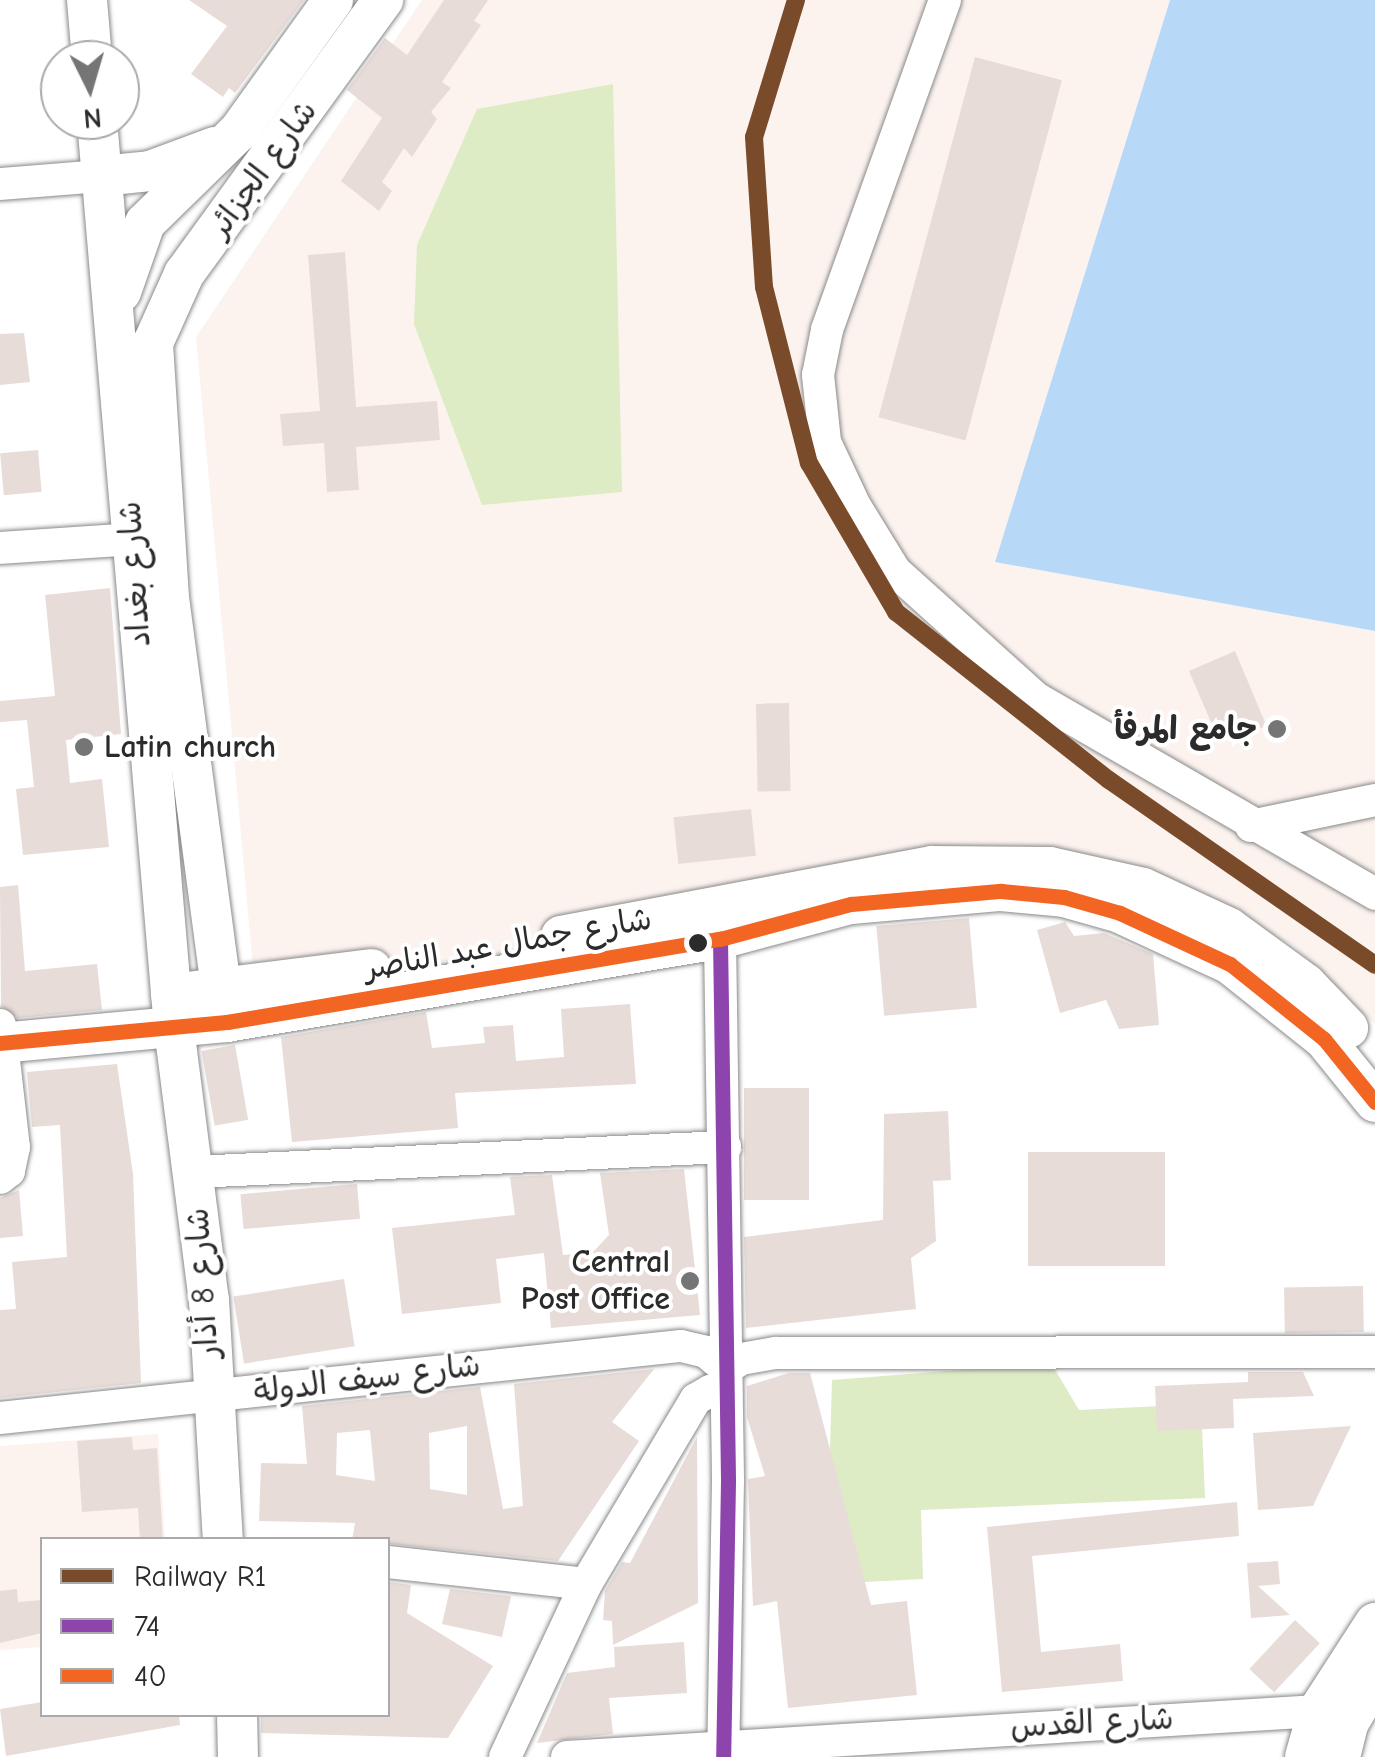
<!DOCTYPE html>
<meta charset="utf-8">
<style>
body{margin:0}
#map{position:relative;width:1375px;height:1757px;overflow:hidden;background:#fff;font-family:"Comic Neue","Playpen Sans Arabic",sans-serif}
div>[style]{position:absolute}
.built>*{inset:0;background:#fcf3ef}
.green>*{inset:0;background:#ddecc4}
.water>*{inset:0;background:#b8d8f7}
.building>*{inset:0;background:#e7dcd8;transform-origin:0 0}
.roads{filter:drop-shadow(0 0 2px #8a8a8a) drop-shadow(0 0 2px #8a8a8a)}
.minor>*{height:32px;margin:-16px;padding:0 16px;transform-origin:16px;border-radius:16px;background:#fff}
.major>*{height:40px;margin:-20px;padding:0 20px;transform-origin:20px;border-radius:20px;background:#fff}
.bus-1>*{height:15px;margin:-7.5px;padding:0 7.5px;transform-origin:7.5px;border-radius:7.5px;background:#8e44ad}
.bus-2>*{height:15px;margin:-7.5px;padding:0 7.5px;transform-origin:7.5px;border-radius:7.5px;background:#f26522}
.rail-1>*{height:18px;margin:-9px;padding:0 9px;transform-origin:9px;border-radius:9px;background:#7a4b2a}
.dots>*{width:28px;height:28px;translate:-50% -50%;box-sizing:border-box;border:5px solid #fff;border-radius:50%}
span{translate:-50% -50%;white-space:nowrap;text-align:center;line-height:1.15;-webkit-text-stroke:8px #fff;paint-order:stroke}
.street-label{font-size:32px;color:#2b2b2b}
.poi-label{font-size:32px;color:#2b2b2b;font-weight:700}
.right{translate:-100% -50%;text-align:right}
.left{translate:0 -50%;text-align:left}
.legend{position:absolute;left:40px;top:1537px;width:350px;height:180px;box-sizing:border-box;background:#fff;border:2px solid #aaa;margin:0;padding:12px 18px;list-style:none;font-size:30px;color:#2b2b2b}
.legend li{display:flex;align-items:center;gap:20px;height:50px}
.legend b{width:50px;border:2px solid #aaa}
.north{position:absolute;left:40px;top:40px;width:100px;height:100px;box-sizing:border-box;background:#fff;border:2px solid #aaa;border-radius:50%;rotate:175deg;font-size:28px;font-weight:700;line-height:40px;text-align:center;color:#2b2b2b}
.north::after{content:'';display:block;margin:auto;width:35px;height:45px;background:#757575;clip-path:polygon(50% 0,100% 100%,50% 72%,0 100%)}
</style>
<div id="map">
<div class="built">
<div style="clip-path:polygon(422px 0,1170px 0,995px 562px,1375px 631px,1375px 1024px,1293px 945px,1179px 892px,254px 979px,196px 337px)"></div>
<div style="clip-path:polygon(158px 1434px,165px 1539px,42px 1540px,42px 1647px,0 1650px,0 1446px)"></div>
</div>
<div class="green">
<div style="clip-path:polygon(613px 84px,622px 492px,482px 505px,414px 324px,417px 245px,477px 109px)"></div>
<div style="clip-path:polygon(1051px 1363px,1079px 1410px,1201px 1404px,1205px 1498px,921px 1510px,923px 1579px,826px 1584px,832px 1380px)"></div>
</div>
<div class="water">
<div style="clip-path:polygon(1170px 0,1375px 0,1375px 631px,995px 562px)"></div>
</div>
<div class="building">
<div style="clip-path:polygon(189px 0,304px 0,235px 93px,229px 88px,223px 97px,191px 74px,227px 26px)"></div>
<div style="clip-path:polygon(444px 0,488px 0,474px 21px,481px 25px,442px 82px,451px 88px,431px 112px,437px 119px,412px 157px,404px 148px,382px 182px,392px 191px,379px 211px,341px 181px,382px 118px,347px 90px,385px 38px,407px 55px)"></div>
<div style="left:975px;top:57px;width:90px;height:373px;rotate:15deg"></div>
<div style="clip-path:polygon(345px 252px,356px 407px,437px 401px,440px 440px,356px 447px,359px 490px,327px 492px,324px 443px,283px 446px,280px 414px,320px 411px,308px 255px)"></div>
<div style="clip-path:polygon(24px 333px,30px 382px,0 385px,0 334px)"></div>
<div style="left:38px;top:450px;width:42px;height:38px;rotate:85deg"></div>
<div style="clip-path:polygon(110px 588px,121px 734px,66px 740px,70px 783px,102px 779px,109px 847px,23px 855px,16px 789px,34px 787px,27px 720px,0 722px,0 701px,55px 696px,45px 595px)"></div>
<div style="clip-path:polygon(1235px 651px,1267px 727px,1216px 734px,1189px 671px)"></div>
<div style="left:789px;top:703px;width:88px;height:33px;rotate:89deg"></div>
<div style="left:751px;top:809px;width:47px;height:78px;rotate:84deg"></div>
<div style="clip-path:polygon(18px 885px,25px 971px,97px 964px,102px 1010px,18px 1018px,1px 1006px,0 887px)"></div>
<div style="left:969px;top:918px;width:90px;height:93px;rotate:85deg"></div>
<div style="clip-path:polygon(1065px 922px,1074px 936px,1104px 933px,1153px 954px,1159px 1025px,1119px 1029px,1106px 1000px,1060px 1013px,1037px 930px)"></div>
<div style="clip-path:polygon(630px 1004px,636px 1084px,455px 1093px,458px 1128px,292px 1142px,281px 1037px,426px 1012px,432px 1048px,485px 1043px,483px 1027px,513px 1025px,516px 1061px,564px 1057px,561px 1009px)"></div>
<div style="left:235px;top:1045px;width:76px;height:34px;rotate:80deg"></div>
<div style="clip-path:polygon(117px 1064px,133px 1174px,141px 1383px,0 1398px,0 1310px,16px 1309px,12px 1262px,67px 1257px,60px 1125px,32px 1127px,27px 1072px)"></div>
<div style="left:744px;top:1088px;width:65px;height:112px"></div>
<div style="clip-path:polygon(948px 1111px,951px 1180px,933px 1181px,936px 1241px,911px 1258px,916px 1309px,746px 1328px,744px 1237px,883px 1220px,884px 1114px)"></div>
<div style="left:1028px;top:1152px;width:137px;height:114px"></div>
<div style="clip-path:polygon(684px 1169px,700px 1315px,551px 1328px,544px 1253px,496px 1259px,501px 1303px,402px 1314px,392px 1228px,515px 1215px,510px 1177px,552px 1175px,563px 1255px,593px 1252px,609px 1235px,600px 1173px)"></div>
<div style="left:357px;top:1184px;width:35px;height:117px;rotate:85deg"></div>
<div style="clip-path:polygon(19px 1190px,23px 1236px,0 1238px,0 1198px)"></div>
<div style="left:344px;top:1279px;width:68px;height:112px;rotate:81deg"></div>
<div style="left:1363px;top:1286px;width:46px;height:79px;rotate:89deg"></div>
<div style="clip-path:polygon(evenodd,654px 1369px,612px 1422px,639px 1441px,558px 1561px,352px 1540px,355px 1523px,259px 1521px,261px 1463px,307px 1464px,302px 1406px,480px 1387px,503px 1509px,523px 1506px,514px 1384px,654px 1369px,467px 1426px,467px 1495px,430px 1489px,429px 1433px,467px 1426px,654px 1369px,370px 1430px,375px 1481px,336px 1475px,337px 1433px,370px 1430px)"></div>
<div style="clip-path:polygon(1248px 1372px,1303px 1372px,1314px 1396px,1233px 1399px,1234px 1428px,1157px 1431px,1155px 1386px,1248px 1382px)"></div>
<div style="clip-path:polygon(789px 1373px,810px 1373px,871px 1605px,907px 1601px,917px 1695px,788px 1708px,777px 1601px,753px 1606px,748px 1479px,765px 1476px,747px 1417px,747px 1386px)"></div>
<div style="clip-path:polygon(1351px 1426px,1313px 1506px,1258px 1510px,1253px 1433px)"></div>
<div style="clip-path:polygon(132px 1437px,133px 1450px,157px 1448px,163px 1540px,140px 1540px,138px 1508px,82px 1512px,77px 1441px)"></div>
<div style="clip-path:polygon(697px 1437px,698px 1603px,613px 1645px,612px 1621px,603px 1620px,605px 1591px,622px 1562px,630px 1563px)"></div>
<div style="clip-path:polygon(1237px 1502px,1239px 1536px,1032px 1556px,1041px 1652px,1120px 1644px,1123px 1681px,1002px 1692px,987px 1527px)"></div>
<div style="clip-path:polygon(1278px 1561px,1280px 1584px,1258px 1586px,1290px 1615px,1251px 1618px,1247px 1563px)"></div>
<div style="clip-path:polygon(388px 1582px,411px 1585px,407px 1613px,493px 1666px,448px 1738px,261px 1733px,261px 1714px,388px 1714px)"></div>
<div style="clip-path:polygon(17px 1589px,18px 1602px,42px 1600px,42px 1633px,0 1643px,0 1591px)"></div>
<div style="clip-path:polygon(450px 1589px,511px 1596px,502px 1637px,442px 1624px)"></div>
<div style="left:1295px;top:1620px;width:34px;height:67px;rotate:43deg"></div>
<div style="clip-path:polygon(684px 1642px,687px 1693px,609px 1698px,613px 1734px,537px 1743px,567px 1673px,615px 1667px,614px 1647px)"></div>
<div style="clip-path:polygon(42px 1702px,42px 1714px,179px 1714px,180px 1725px,6px 1756px,0 1709px)"></div>
</div>
<div class="roads">
<div class="minor">
<div style="left:945px;top:0;width:350px;rotate:109.7deg"></div>
<div style="left:827px;top:330px;width:46px;rotate:101.3deg"></div>
<div style="left:818px;top:375px;width:67px;rotate:84deg"></div>
<div style="left:825px;top:442px;width:71px;rotate:64.9deg"></div>
<div style="left:855px;top:506px;width:76px;rotate:58.4deg"></div>
<div style="left:895px;top:571px;width:190px;rotate:42deg"></div>
<div style="left:1036px;top:698px;width:392px;rotate:30deg"></div>
<div style="left:0;top:184px;width:101px;rotate:-4.5deg"></div>
<div style="left:0;top:548px;width:134px;rotate:-3.8deg"></div>
<div style="left:1251px;top:826px;width:127px;rotate:-11.8deg"></div>
<div style="left:720px;top:939px;width:542px;rotate:89.15deg"></div>
<div style="left:728px;top:1481px;width:276px;rotate:91deg"></div>
<div style="left:0;top:1025px;width:123px;rotate:83.5deg"></div>
<div style="left:14px;top:1147px;width:25px;rotate:102deg"></div>
<div style="left:9px;top:1171px;width:11px;rotate:142deg"></div>
<div style="left:194px;top:1172px;width:532px;rotate:-2.7deg"></div>
<div style="left:0;top:1418px;width:685px;rotate:-6.04deg"></div>
<div style="left:681px;top:1346px;width:26px;rotate:13deg"></div>
<div style="left:706px;top:1352px;width:26px;rotate:40deg"></div>
<div style="left:726px;top:1369px;width:18px;rotate:-34deg"></div>
<div style="left:741px;top:1359px;width:36px;rotate:-10deg"></div>
<div style="left:776px;top:1353px;width:599px;rotate:-0.1deg"></div>
<div style="left:388px;top:1562px;width:199px;rotate:6.3deg"></div>
<div style="left:505px;top:1757px;width:191px;rotate:-64.9deg"></div>
<div style="left:586px;top:1584px;width:215px;rotate:-59.3deg"></div>
<div style="left:696px;top:1399px;width:16px;rotate:-30deg"></div>
<div style="left:710px;top:1391px;width:17px;rotate:21deg"></div>
<div style="left:567px;top:1757px;width:752px;rotate:-3.51deg"></div>
</div>
<div class="major">
<div style="left:87px;top:0;width:60px;rotate:85.2deg"></div>
<div style="left:97px;top:120px;width:911px;rotate:85.15deg"></div>
<div style="left:174px;top:1028px;width:274px;rotate:82.7deg"></div>
<div style="left:209px;top:1300px;width:240px;rotate:86.7deg"></div>
<div style="left:101px;top:176px;width:49px;rotate:-5.8deg"></div>
<div style="left:150px;top:171px;width:69px;rotate:-20.3deg"></div>
<div style="left:121px;top:292px;width:73px;rotate:-70.8deg"></div>
<div style="left:145px;top:223px;width:132px;rotate:-44.4deg"></div>
<div style="left:239px;top:131px;width:161px;rotate:-54.3deg"></div>
<div style="left:561px;top:936px;width:378px;rotate:-10.7deg"></div>
<div style="left:932px;top:866px;width:118px;rotate:0.5deg"></div>
<div style="left:1050px;top:867px;width:95px;rotate:12.7deg"></div>
<div style="left:1143px;top:888px;width:95px;rotate:24.9deg"></div>
<div style="left:1229px;top:928px;width:95px;rotate:36deg"></div>
<div style="left:1306px;top:984px;width:61px;rotate:46.3deg"></div>
<div style="left:171px;top:994px;width:202px;rotate:-7.1deg"></div>
<div style="left:224px;top:1010px;width:416px;rotate:-97.6deg"></div>
<div style="left:169px;top:598px;width:256px;rotate:-93.6deg"></div>
<div style="left:153px;top:343px;width:76px;rotate:-65.8deg"></div>
<div style="left:184px;top:274px;width:339px;rotate:-54deg"></div>
<div style="left:0;top:1043px;width:228px;rotate:-5.3deg"></div>
<div style="left:227px;top:1022px;width:500px;rotate:-9.6deg"></div>
<div style="left:720px;top:939px;width:136px;rotate:-15deg"></div>
<div style="left:851px;top:904px;width:151px;rotate:-5deg"></div>
<div style="left:1001px;top:891px;width:63px;rotate:5.4deg"></div>
<div style="left:1064px;top:897px;width:58px;rotate:15.9deg"></div>
<div style="left:1120px;top:913px;width:121px;rotate:24.9deg"></div>
<div style="left:1230px;top:964px;width:120px;rotate:38.6deg"></div>
<div style="left:1324px;top:1039px;width:81px;rotate:51deg"></div>
<div style="left:237px;top:1714px;width:43px;rotate:88.7deg"></div>
<div style="left:1305px;top:1757px;width:48px;rotate:-74.2deg"></div>
<div style="left:1318px;top:1711px;width:105px;rotate:-57.1deg"></div>
<div style="left:1340px;top:1757px;width:34px;rotate:-76deg"></div>
<div style="left:1348px;top:1724px;width:53px;rotate:-59.6deg"></div>
</div>
</div>
<div class="bus-1">
<div style="left:720px;top:939px;width:542px;rotate:89.15deg"></div>
<div style="left:728px;top:1481px;width:276px;rotate:91deg"></div>
</div>
<div class="bus-2">
<div style="left:0;top:1043px;width:228px;rotate:-5.3deg"></div>
<div style="left:227px;top:1022px;width:500px;rotate:-9.6deg"></div>
<div style="left:720px;top:939px;width:136px;rotate:-15deg"></div>
<div style="left:851px;top:904px;width:151px;rotate:-5deg"></div>
<div style="left:1001px;top:891px;width:63px;rotate:5.4deg"></div>
<div style="left:1064px;top:897px;width:58px;rotate:15.9deg"></div>
<div style="left:1120px;top:913px;width:121px;rotate:24.9deg"></div>
<div style="left:1230px;top:964px;width:120px;rotate:38.6deg"></div>
<div style="left:1324px;top:1039px;width:81px;rotate:51deg"></div>
</div>
<div class="rail-1">
<div style="left:796px;top:0;width:143px;rotate:107deg"></div>
<div style="left:754px;top:137px;width:150px;rotate:86.2deg"></div>
<div style="left:764px;top:287px;width:182px;rotate:75.7deg"></div>
<div style="left:809px;top:463px;width:173px;rotate:59.7deg"></div>
<div style="left:896px;top:612px;width:271px;rotate:38.3deg"></div>
<div style="left:1109px;top:780px;width:324px;rotate:34.8deg"></div>
</div>
<div class="dots">
<div style="left:1277px;top:729px;background:#757575"></div>
<div style="left:84px;top:747px;background:#757575"></div>
<div style="left:698px;top:943px;background:#2b2b2b"></div>
<div style="left:690px;top:1281px;background:#757575"></div>
</div>
<div class="street-label">
<span style="left:263px;top:169px;rotate:-54deg">شارع الجزائر</span>
<span style="left:135px;top:574px;rotate:-94deg">شارع بغداد</span>
<span style="left:508px;top:944px;rotate:-10deg">شارع جمال عبد الناصر</span>
<span style="left:203px;top:1283px;rotate:-94deg">شارع 8 أذار</span>
<span style="left:367px;top:1379px;rotate:-7deg">شارع سيف الدولة</span>
<span style="left:1092px;top:1723px;rotate:-3deg">شارع القدس</span>
</div>
<div class="poi-label">
<span class="right" style="left:1257px;top:729px">جامع المرفأ</span>
<span class="left" style="left:104px;top:747px">Latin church</span>
<span class="right" style="left:670px;top:1281px">Central<br>Post Office</span>
</div>
<ul class="legend">
<li><b style="height:12px;background:#7a4b2a"></b>Railway R1</li>
<li><b style="height:12px;background:#8e44ad"></b>74</li>
<li><b style="height:12px;background:#f26522"></b>40</li>
</ul>
<div class="north">N</div>
</div>
